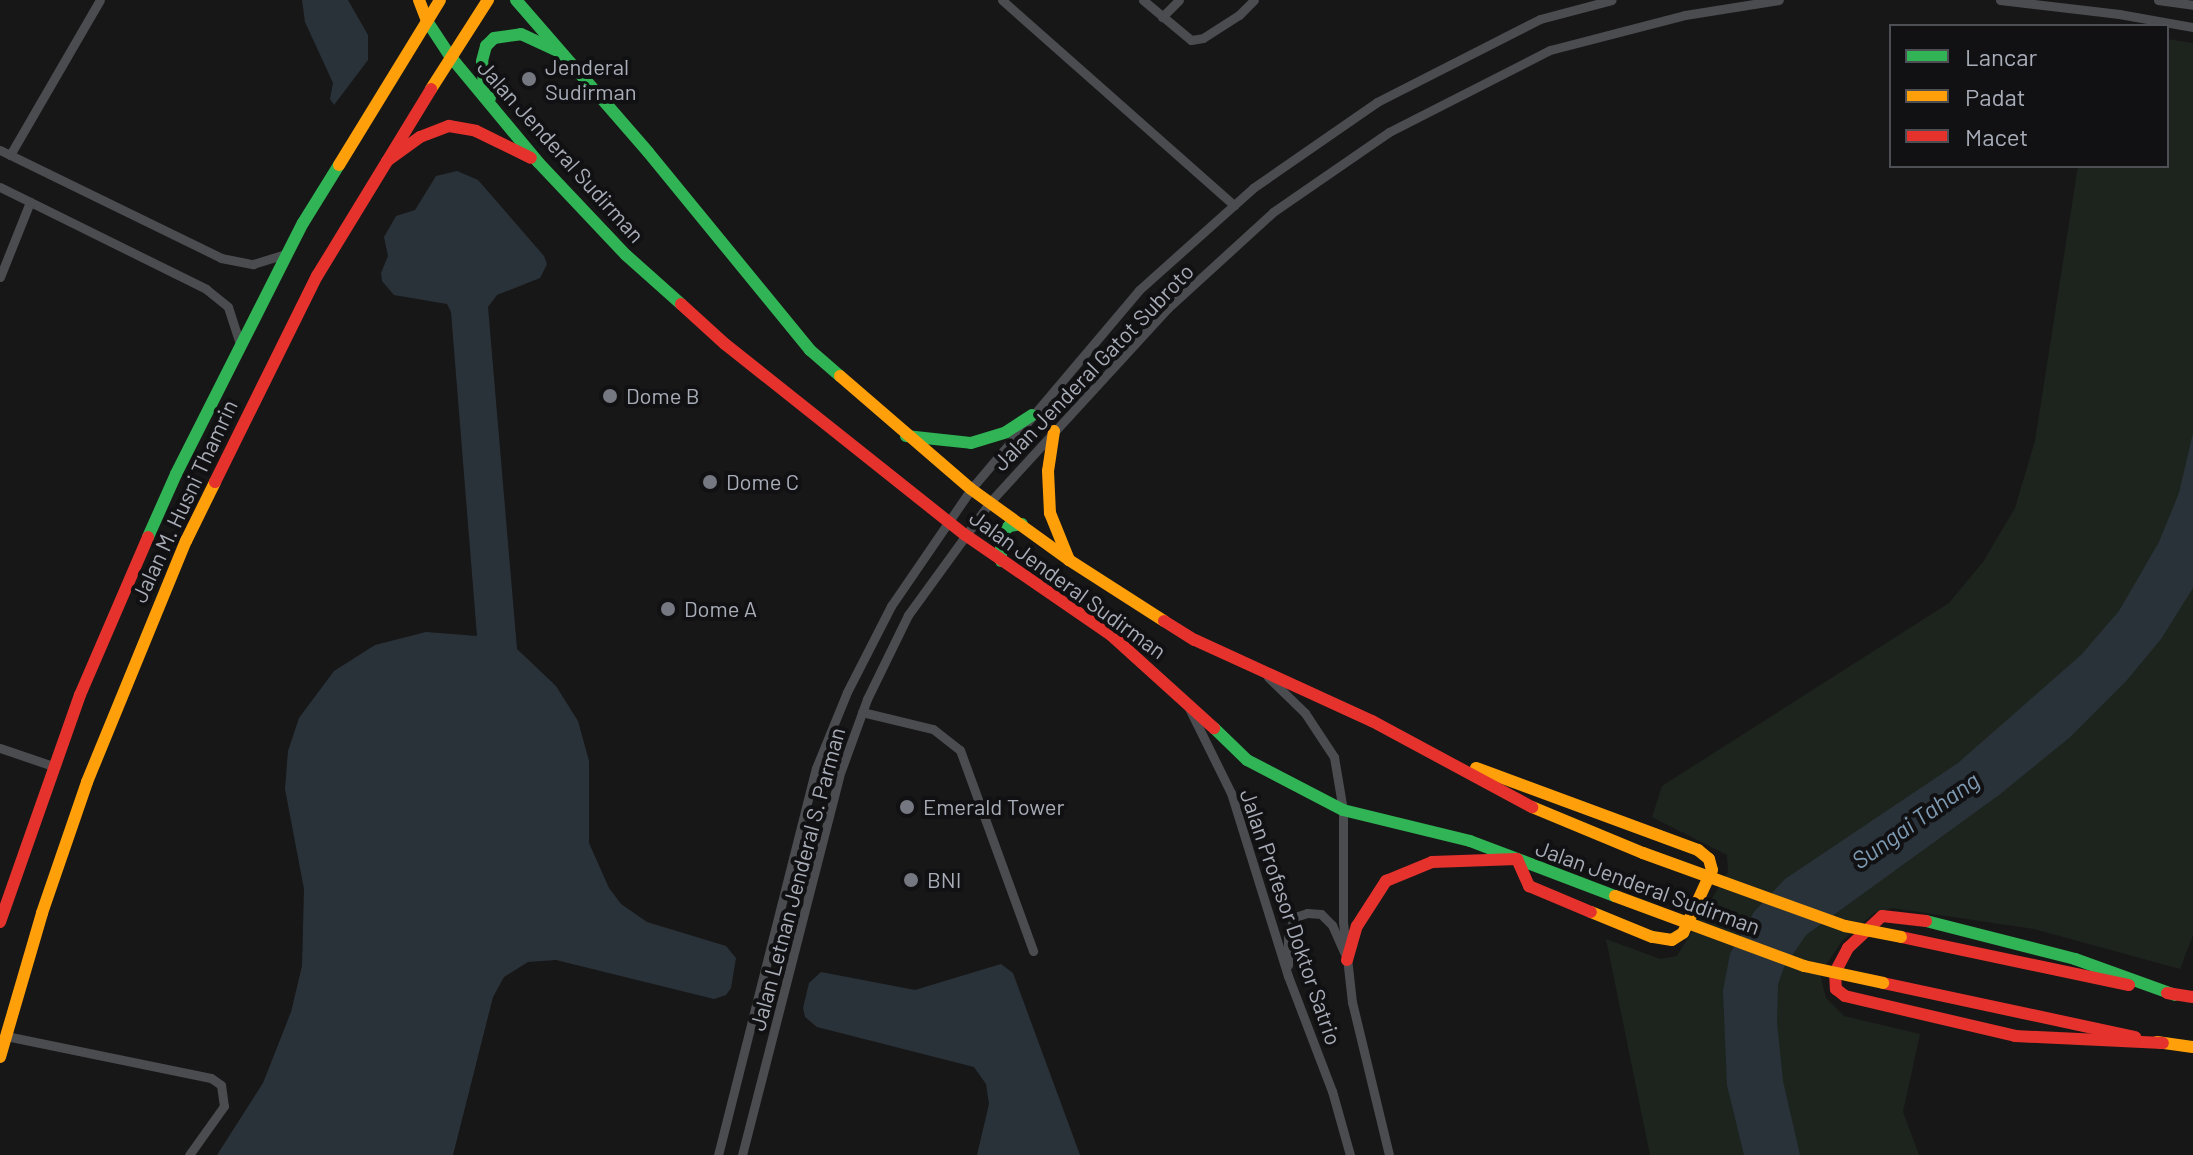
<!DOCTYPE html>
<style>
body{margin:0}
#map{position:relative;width:2193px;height:1155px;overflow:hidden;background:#171717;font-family:Barlow,sans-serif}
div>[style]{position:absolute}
.green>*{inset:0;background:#1d241e}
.water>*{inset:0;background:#2a3239}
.street>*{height:9px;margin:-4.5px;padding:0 4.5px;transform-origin:4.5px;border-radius:4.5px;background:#4b4c50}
.fast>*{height:12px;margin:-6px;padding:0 6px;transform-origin:6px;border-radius:6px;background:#30b455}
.slow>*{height:12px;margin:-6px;padding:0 6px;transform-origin:6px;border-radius:6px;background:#ff9f0a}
.jam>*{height:12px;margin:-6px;padding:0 6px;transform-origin:6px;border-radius:6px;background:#e5322d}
.slow-bridge>*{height:12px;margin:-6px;padding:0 6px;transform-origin:6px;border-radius:6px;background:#ff9f0a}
.dots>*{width:22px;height:22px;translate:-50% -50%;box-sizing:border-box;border:4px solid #111113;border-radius:50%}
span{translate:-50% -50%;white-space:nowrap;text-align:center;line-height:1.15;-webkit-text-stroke:8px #111113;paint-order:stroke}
.poi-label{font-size:22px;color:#a8adb8}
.left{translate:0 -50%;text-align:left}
.street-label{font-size:22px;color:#a8adb8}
.water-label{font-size:24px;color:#7f9bb3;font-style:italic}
.legend{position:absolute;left:1889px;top:24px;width:280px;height:144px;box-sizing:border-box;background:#111113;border:2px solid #4d4f55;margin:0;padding:10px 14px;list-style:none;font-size:24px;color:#a8adb8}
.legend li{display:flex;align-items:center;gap:16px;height:40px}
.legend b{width:40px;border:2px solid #4d4f55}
</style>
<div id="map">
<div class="green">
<div style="clip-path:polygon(2167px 39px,2193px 43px,2193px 935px,2180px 969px,2034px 929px,1892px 908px,1874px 913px,1842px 941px,1820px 974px,1826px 998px,1844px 1016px,1920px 1034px,1903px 1112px,1919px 1155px,1650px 1155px,1606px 939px,1660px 959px,1677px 956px,1728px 872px,1727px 855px,1652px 817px,1662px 786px,1949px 603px,1983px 562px,2015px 508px,2035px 441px,2078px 166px,2167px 166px)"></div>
</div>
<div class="water">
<div style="clip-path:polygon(302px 0,348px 0,368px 35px,368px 60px,334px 105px,330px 99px,333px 83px,305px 22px)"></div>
<div style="clip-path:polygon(457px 171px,478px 180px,544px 256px,547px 264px,540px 278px,497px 295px,488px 307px,517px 649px,556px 686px,578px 721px,589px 761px,589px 843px,609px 888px,621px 904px,647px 922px,726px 946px,736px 958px,731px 988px,726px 995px,714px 999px,556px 960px,528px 962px,504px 977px,493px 997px,453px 1155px,217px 1155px,263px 1083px,291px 1012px,302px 966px,304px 889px,285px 789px,288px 751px,299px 718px,334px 671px,375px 645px,426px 632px,477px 636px,451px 312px,447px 304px,394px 295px,382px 281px,381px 273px,388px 256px,384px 237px,396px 216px,415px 210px,436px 176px)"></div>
<div style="clip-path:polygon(2193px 433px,2193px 588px,2161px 639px,2127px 680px,2069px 738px,1999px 795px,1806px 935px,1784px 967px,1778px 984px,1777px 1023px,1783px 1081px,1800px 1155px,1744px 1155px,1727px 1085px,1723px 991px,1730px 954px,1754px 912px,1785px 879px,1958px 763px,2081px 655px,2119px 611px,2159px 542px,2179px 493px)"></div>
<div style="clip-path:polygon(1001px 964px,1013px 973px,1080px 1155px,977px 1155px,989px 1104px,986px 1084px,974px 1067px,817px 1027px,805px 1017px,803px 1008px,809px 983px,821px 972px,915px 990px)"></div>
</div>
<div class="street">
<div style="left:1002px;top:0;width:310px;rotate:41.5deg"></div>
<div style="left:1143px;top:0;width:62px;rotate:39.8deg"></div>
<div style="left:1191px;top:40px;width:12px;rotate:-9deg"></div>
<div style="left:1203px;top:38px;width:43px;rotate:-32.6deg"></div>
<div style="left:1239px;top:15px;width:21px;rotate:-45deg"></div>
<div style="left:2000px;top:0;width:120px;rotate:6.7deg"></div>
<div style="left:2119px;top:14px;width:75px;rotate:10deg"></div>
<div style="left:2158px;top:0;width:35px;rotate:8deg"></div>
<div style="left:1162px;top:17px;width:24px;rotate:-45deg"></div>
<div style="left:0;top:150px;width:246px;rotate:26deg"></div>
<div style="left:221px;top:258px;width:33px;rotate:11deg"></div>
<div style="left:253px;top:264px;width:34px;rotate:-17deg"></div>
<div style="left:10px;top:155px;width:179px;rotate:-59.9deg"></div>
<div style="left:0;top:187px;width:230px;rotate:26.3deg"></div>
<div style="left:206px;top:289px;width:28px;rotate:39deg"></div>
<div style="left:228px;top:307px;width:38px;rotate:72deg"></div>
<div style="left:0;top:277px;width:81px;rotate:-68.2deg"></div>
<div style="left:1268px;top:677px;width:52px;rotate:44.2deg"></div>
<div style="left:1305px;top:713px;width:53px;rotate:56.6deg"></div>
<div style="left:1334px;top:757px;width:54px;rotate:80.4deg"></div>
<div style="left:1343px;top:810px;width:112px;rotate:90deg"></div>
<div style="left:1343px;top:922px;width:81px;rotate:83.6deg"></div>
<div style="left:1352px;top:1002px;width:157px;rotate:76.4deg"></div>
<div style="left:1187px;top:704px;width:99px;rotate:63.7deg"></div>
<div style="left:1231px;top:793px;width:192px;rotate:72.7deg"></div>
<div style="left:1288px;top:976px;width:123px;rotate:69.1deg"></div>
<div style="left:1332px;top:1091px;width:66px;rotate:74.3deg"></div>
<div style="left:862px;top:712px;width:73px;rotate:13.5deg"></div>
<div style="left:933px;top:729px;width:34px;rotate:38deg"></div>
<div style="left:960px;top:750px;width:214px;rotate:70deg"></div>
<div style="left:0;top:748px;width:56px;rotate:18.8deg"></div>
<div style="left:1288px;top:965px;width:31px;rotate:-90deg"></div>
<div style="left:1288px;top:934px;width:18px;rotate:-68deg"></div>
<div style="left:1295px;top:917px;width:13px;rotate:-18deg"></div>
<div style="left:1307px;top:913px;width:14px;rotate:4deg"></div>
<div style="left:1321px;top:914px;width:16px;rotate:45deg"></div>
<div style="left:1332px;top:925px;width:30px;rotate:66deg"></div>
<div style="left:6px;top:1036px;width:209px;rotate:11.6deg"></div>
<div style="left:211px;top:1078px;width:12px;rotate:35deg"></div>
<div style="left:221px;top:1085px;width:21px;rotate:82deg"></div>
<div style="left:224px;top:1106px;width:60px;rotate:125.5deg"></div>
<div style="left:718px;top:1155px;width:399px;rotate:-75.8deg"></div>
<div style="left:816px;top:768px;width:82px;rotate:-67.8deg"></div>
<div style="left:847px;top:692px;width:97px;rotate:-62.9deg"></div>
<div style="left:891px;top:606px;width:142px;rotate:-55.6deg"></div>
<div style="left:971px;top:489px;width:260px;rotate:-49.8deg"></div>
<div style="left:1139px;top:290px;width:153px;rotate:-41.8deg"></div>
<div style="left:1253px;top:188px;width:151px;rotate:-34.7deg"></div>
<div style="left:1377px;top:102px;width:183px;rotate:-27deg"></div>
<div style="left:1540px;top:19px;width:74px;rotate:-14.8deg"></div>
<div style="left:742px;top:1155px;width:391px;rotate:-75.6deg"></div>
<div style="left:839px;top:776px;width:82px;rotate:-70deg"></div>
<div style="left:867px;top:699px;width:93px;rotate:-64deg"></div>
<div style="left:908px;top:615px;width:140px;rotate:-54deg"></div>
<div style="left:990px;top:502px;width:263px;rotate:-47.5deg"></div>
<div style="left:1168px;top:308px;width:142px;rotate:-42.4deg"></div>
<div style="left:1273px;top:212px;width:141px;rotate:-34.6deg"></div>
<div style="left:1389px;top:132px;width:181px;rotate:-27deg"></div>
<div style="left:1550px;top:50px;width:139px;rotate:-14.5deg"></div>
<div style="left:1685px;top:15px;width:95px;rotate:-9.1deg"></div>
</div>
<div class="fast">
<div style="left:516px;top:0;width:201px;rotate:49deg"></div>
<div style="left:648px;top:152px;width:256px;rotate:50.7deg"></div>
<div style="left:810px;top:350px;width:40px;rotate:41deg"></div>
<div style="left:427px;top:21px;width:42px;rotate:56.7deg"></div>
<div style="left:450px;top:56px;width:138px;rotate:50.3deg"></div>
<div style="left:538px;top:162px;width:128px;rotate:46.6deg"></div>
<div style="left:626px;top:255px;width:74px;rotate:41.7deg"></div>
<div style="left:490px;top:98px;width:13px;rotate:-119deg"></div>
<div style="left:484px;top:87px;width:26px;rotate:-94deg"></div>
<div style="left:482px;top:61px;width:16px;rotate:-75deg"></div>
<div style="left:486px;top:46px;width:11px;rotate:-45deg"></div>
<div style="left:494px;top:38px;width:27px;rotate:-8deg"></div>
<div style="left:521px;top:34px;width:40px;rotate:25deg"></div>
<div style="left:906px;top:436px;width:65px;rotate:6.1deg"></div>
<div style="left:971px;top:443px;width:37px;rotate:-17deg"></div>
<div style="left:1006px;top:432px;width:31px;rotate:-33deg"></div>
<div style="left:148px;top:537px;width:69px;rotate:-66deg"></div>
<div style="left:176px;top:474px;width:281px;rotate:-63.2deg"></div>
<div style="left:303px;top:223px;width:68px;rotate:-58.2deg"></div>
<div style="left:1001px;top:561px;width:26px;rotate:-90deg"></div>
<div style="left:1001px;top:535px;width:12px;rotate:-48deg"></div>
<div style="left:1009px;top:526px;width:13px;rotate:-9deg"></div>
<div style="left:1214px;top:728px;width:46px;rotate:44.1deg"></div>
<div style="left:1247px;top:760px;width:108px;rotate:27.5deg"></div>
<div style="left:1343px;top:810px;width:131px;rotate:13.7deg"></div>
<div style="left:1470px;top:841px;width:155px;rotate:20.8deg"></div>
<div style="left:1926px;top:921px;width:154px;rotate:14.3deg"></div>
<div style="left:2075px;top:959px;width:106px;rotate:19.8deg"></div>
</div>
<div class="slow">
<div style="left:419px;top:0;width:22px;rotate:69deg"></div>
<div style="left:431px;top:89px;width:106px;rotate:-57.4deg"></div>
<div style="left:339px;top:165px;width:193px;rotate:-58.5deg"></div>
<div style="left:840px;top:376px;width:173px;rotate:40.8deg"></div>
<div style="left:971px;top:489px;width:121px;rotate:35.9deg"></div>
<div style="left:1069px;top:560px;width:113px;rotate:32.7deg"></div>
<div style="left:1054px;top:431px;width:40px;rotate:98.5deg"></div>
<div style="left:1048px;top:471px;width:42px;rotate:87.3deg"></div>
<div style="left:1050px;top:513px;width:51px;rotate:68deg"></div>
<div style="left:1476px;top:768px;width:237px;rotate:20.3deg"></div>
<div style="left:1698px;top:850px;width:14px;rotate:39deg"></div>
<div style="left:1709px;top:859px;width:11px;rotate:75deg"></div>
<div style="left:1712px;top:870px;width:69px;rotate:114.7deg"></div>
<div style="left:1683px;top:933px;width:13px;rotate:148deg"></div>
<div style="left:1672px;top:940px;width:20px;rotate:-171deg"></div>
<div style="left:1652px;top:937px;width:66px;rotate:-157.7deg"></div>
<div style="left:1532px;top:807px;width:120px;rotate:22.5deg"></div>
<div style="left:2157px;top:1042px;width:36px;rotate:8deg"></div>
<div style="left:0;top:1057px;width:150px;rotate:-73.7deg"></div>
<div style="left:42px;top:913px;width:139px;rotate:-71deg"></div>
<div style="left:87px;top:782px;width:261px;rotate:-67.7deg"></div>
<div style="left:186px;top:541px;width:66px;rotate:-63.8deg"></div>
</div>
<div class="jam">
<div style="left:387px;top:161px;width:41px;rotate:-36deg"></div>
<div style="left:420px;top:137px;width:31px;rotate:-21deg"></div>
<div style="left:449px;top:126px;width:27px;rotate:10deg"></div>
<div style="left:476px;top:131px;width:61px;rotate:26.1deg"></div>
<div style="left:681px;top:304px;width:59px;rotate:42.3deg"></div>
<div style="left:725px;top:344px;width:305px;rotate:38.5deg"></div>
<div style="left:964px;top:534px;width:178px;rotate:34.5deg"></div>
<div style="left:1111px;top:635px;width:139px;rotate:42.1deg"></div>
<div style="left:215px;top:482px;width:230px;rotate:-63.7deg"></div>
<div style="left:317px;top:276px;width:219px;rotate:-58.6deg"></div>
<div style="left:1164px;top:621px;width:36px;rotate:32deg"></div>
<div style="left:1195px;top:640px;width:195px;rotate:24.6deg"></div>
<div style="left:1372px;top:721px;width:182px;rotate:28.3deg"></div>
<div style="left:1926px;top:921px;width:44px;rotate:-173.5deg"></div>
<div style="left:1882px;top:916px;width:47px;rotate:136.7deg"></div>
<div style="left:1848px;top:948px;width:27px;rotate:118deg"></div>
<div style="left:1835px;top:972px;width:17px;rotate:87deg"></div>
<div style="left:1836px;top:989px;width:11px;rotate:38deg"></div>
<div style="left:1845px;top:996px;width:175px;rotate:13.2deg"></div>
<div style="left:2015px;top:1036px;width:148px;rotate:2.7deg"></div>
<div style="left:0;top:922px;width:241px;rotate:-70.6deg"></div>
<div style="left:80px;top:695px;width:172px;rotate:-66.7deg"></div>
<div style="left:1901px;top:937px;width:233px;rotate:11.9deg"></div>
<div style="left:1347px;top:960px;width:35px;rotate:-74deg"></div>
<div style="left:1357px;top:926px;width:54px;rotate:-57.2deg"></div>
<div style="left:1386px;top:881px;width:50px;rotate:-22.4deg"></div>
<div style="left:1432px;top:862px;width:85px;rotate:-2deg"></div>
<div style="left:1517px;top:859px;width:30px;rotate:66deg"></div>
<div style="left:1529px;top:886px;width:67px;rotate:22.8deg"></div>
<div style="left:1883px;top:983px;width:258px;rotate:12.1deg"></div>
<div style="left:2167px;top:993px;width:26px;rotate:9deg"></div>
</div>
<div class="slow-bridge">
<div style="left:1643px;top:853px;width:215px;rotate:19.9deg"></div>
<div style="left:1845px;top:926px;width:57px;rotate:11.1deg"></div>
<div style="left:1615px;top:896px;width:202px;rotate:20.3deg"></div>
<div style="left:1804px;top:966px;width:81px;rotate:12.1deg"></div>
</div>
<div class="dots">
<div style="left:529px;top:79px;background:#757880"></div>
<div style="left:610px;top:396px;background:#757880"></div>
<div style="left:710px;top:482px;background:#757880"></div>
<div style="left:668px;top:609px;background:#757880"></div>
<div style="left:907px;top:807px;background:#757880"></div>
<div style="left:911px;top:880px;background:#757880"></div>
</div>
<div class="poi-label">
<span class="left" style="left:545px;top:79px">Jenderal<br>Sudirman</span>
<span class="left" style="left:626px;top:396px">Dome B</span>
<span class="left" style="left:726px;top:482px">Dome C</span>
<span class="left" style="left:684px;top:609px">Dome A</span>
<span class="left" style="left:923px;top:807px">Emerald Tower</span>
<span class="left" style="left:927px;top:880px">BNI</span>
</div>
<div class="street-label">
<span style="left:561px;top:151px;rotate:48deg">Jalan Jenderal Sudirman</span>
<span style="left:1093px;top:367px;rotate:-46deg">Jalan Jenderal Gatot Subroto</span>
<span style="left:184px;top:501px;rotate:-65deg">Jalan M. Husni Thamrin</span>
<span style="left:1068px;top:584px;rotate:36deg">Jalan Jenderal Sudirman</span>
<span style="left:797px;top:879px;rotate:-75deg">Jalan Letnan Jenderal S. Parman</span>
<span style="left:1648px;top:887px;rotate:20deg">Jalan Jenderal Sudirman</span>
<span style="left:1291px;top:917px;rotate:71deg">Jalan Profesor Doktor Satrio</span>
</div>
<div class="water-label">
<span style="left:1915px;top:820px;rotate:-35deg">Sungai Tahang</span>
</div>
<ul class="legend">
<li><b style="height:10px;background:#30b455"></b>Lancar</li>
<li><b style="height:10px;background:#ff9f0a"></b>Padat</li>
<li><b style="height:10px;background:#e5322d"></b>Macet</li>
</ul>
</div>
